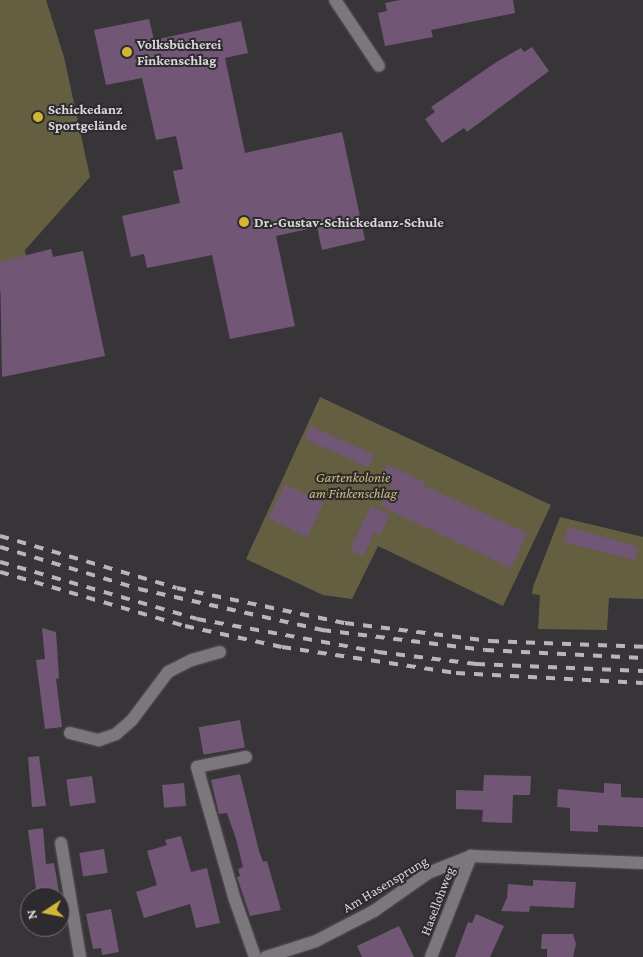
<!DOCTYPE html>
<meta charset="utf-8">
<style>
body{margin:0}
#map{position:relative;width:643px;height:957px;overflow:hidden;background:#383539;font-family:"Crimson Pro",serif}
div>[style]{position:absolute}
.green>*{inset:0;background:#655f42}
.building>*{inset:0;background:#715676;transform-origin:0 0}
.roads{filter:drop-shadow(0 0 1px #585458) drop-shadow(0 0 1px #585458)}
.minor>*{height:12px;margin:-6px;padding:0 6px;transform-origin:6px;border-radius:6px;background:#7b777b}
.rail>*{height:4px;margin-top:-2px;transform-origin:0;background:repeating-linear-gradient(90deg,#b8b6b9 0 9px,transparent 0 18px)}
.dots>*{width:14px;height:14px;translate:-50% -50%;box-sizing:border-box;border:2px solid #2e2b2f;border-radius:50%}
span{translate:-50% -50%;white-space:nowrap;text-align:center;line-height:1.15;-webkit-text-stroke:4px #2e2b2f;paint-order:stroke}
.poi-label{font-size:14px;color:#d9d7da;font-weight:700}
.left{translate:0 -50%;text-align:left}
.park-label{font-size:14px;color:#cfbf79;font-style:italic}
.street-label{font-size:14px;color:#d9d7da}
.north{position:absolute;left:20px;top:887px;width:50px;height:50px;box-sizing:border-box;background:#2e2b2f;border:1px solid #727073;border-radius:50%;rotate:259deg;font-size:14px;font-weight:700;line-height:20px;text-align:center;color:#d9d7da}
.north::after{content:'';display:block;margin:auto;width:18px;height:22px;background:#d2b736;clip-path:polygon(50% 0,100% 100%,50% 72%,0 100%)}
</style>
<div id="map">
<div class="green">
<div style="clip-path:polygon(0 0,46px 0,64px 57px,90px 177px,25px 250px,30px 285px,0 291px)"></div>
<div style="clip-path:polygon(320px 397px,551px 505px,503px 606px,378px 546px,352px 599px,323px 595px,246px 559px)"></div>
<div style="clip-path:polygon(560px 517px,643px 537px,643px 599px,609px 598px,607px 630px,538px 629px,540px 595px,532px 594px,533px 587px)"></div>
</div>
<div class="building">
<div style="clip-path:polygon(400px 0,513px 0,515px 13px,431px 30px,433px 37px,385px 46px,378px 13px,387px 11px,385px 3px)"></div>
<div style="clip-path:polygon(149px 19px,154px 40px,241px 21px,248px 53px,225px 58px,245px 153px,342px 132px,365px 240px,322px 250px,317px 227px,276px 236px,295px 326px,230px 339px,212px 255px,147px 268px,144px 254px,131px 257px,122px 216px,180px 203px,173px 171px,183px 169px,176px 136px,156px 140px,142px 78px,106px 85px,94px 30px)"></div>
<div style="clip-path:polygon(532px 47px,549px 71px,467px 132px,464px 128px,442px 143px,425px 119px,435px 112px,431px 107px,498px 61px,521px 48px,524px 52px)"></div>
<div style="clip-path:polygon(51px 249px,53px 257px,83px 251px,105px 356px,2px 377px,0 262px)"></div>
<div style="left:310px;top:426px;width:70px;height:14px;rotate:24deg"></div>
<div style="clip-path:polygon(387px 465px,425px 482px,423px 485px,527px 533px,511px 568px,381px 506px,392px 483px,381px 478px)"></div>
<div style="left:285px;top:484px;width:43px;height:38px;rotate:26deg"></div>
<div style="clip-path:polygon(371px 506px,390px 515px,380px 535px,374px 532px,363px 556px,350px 550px)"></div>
<div style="clip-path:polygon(569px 527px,638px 547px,635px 560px,563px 542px)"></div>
<div style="clip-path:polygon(42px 628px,56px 632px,59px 678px,56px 679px,62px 727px,45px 729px,36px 660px,45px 659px)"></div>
<div style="left:240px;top:720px;width:28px;height:42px;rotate:80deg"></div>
<div style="clip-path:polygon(39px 756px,46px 806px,32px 807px,28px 757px)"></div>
<div style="clip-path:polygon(240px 774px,259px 851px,263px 862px,267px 861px,281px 910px,250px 916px,237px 877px,240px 876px,238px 869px,243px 867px,236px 839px,227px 813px,219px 814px,211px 780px)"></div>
<div style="clip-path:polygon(484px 775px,531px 776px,530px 795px,513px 795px,512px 823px,482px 822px,483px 810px,456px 809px,456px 790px,483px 791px)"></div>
<div style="left:92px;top:776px;width:27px;height:26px;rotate:82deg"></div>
<div style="left:184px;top:783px;width:23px;height:22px;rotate:85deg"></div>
<div style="clip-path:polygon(604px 783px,621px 784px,621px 797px,643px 798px,643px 827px,598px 825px,598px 832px,570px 831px,570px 808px,557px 807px,558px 789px,604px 793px)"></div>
<div style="clip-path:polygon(43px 828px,46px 864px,54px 863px,59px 892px,37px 896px,28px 830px)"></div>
<div style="clip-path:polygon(181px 836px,191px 872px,207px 868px,220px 923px,196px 928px,190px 904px,144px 918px,136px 892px,157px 885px,147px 851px,167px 845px,165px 840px)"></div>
<div style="left:104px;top:849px;width:24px;height:25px;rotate:81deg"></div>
<div style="clip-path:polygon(533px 880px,576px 882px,574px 908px,530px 906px,529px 912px,501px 911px,507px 898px,508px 884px,533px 886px)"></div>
<div style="clip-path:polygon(111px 909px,119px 952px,102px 955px,101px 948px,93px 949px,86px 914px)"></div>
<div style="clip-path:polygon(476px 914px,504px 926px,490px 957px,455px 957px,468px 922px,472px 923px)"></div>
<div style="clip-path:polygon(399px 926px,414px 957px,362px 957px,357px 946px)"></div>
<div style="clip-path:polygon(542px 934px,573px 934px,576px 944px,573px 957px,547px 957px,547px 949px,541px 949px)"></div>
</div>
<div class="roads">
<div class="minor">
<div style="left:335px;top:0;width:79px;rotate:56.3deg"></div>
<div style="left:70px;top:733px;width:30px;rotate:14deg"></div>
<div style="left:99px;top:740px;width:18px;rotate:-19deg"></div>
<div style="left:116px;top:734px;width:21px;rotate:-41deg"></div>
<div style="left:132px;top:720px;width:60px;rotate:-53.1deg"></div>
<div style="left:168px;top:672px;width:27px;rotate:-27deg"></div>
<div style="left:192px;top:660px;width:29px;rotate:-16deg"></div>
<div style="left:246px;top:757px;width:50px;rotate:168.5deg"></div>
<div style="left:197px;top:767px;width:138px;rotate:74.1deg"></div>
<div style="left:235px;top:900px;width:60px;rotate:70.7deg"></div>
<div style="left:61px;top:843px;width:116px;rotate:80.5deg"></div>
<div style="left:266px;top:957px;width:52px;rotate:-17.7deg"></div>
<div style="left:316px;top:941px;width:65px;rotate:-27.3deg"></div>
<div style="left:374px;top:911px;width:66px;rotate:-35.1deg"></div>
<div style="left:428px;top:873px;width:46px;rotate:-21.6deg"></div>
<div style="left:471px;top:856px;width:172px;rotate:2.3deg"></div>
<div style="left:431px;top:957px;width:109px;rotate:-68.4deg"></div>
</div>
</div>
<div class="rail">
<div style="left:0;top:536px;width:184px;rotate:16.4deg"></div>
<div style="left:177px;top:588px;width:172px;rotate:11.8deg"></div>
<div style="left:345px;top:623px;width:146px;rotate:7.1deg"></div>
<div style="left:490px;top:641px;width:153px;rotate:2.2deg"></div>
<div style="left:0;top:547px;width:145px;rotate:16.8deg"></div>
<div style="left:139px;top:589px;width:188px;rotate:12.6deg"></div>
<div style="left:322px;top:630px;width:164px;rotate:7deg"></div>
<div style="left:485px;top:650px;width:158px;rotate:2.9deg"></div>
<div style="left:0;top:562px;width:205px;rotate:16.1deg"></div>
<div style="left:197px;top:619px;width:184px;rotate:10.3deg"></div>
<div style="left:378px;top:652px;width:99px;rotate:7deg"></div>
<div style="left:476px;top:664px;width:167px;rotate:2.4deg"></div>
<div style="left:0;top:572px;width:193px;rotate:16.3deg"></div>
<div style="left:185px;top:626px;width:99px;rotate:12.2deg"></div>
<div style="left:282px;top:647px;width:176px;rotate:8.5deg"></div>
<div style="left:456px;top:673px;width:187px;rotate:3.1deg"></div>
</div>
<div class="dots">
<div style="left:127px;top:52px;background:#d2b736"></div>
<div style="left:38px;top:117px;background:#d2b736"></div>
<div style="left:244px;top:222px;background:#d2b736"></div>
</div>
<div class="poi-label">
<span class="left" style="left:137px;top:52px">Volksbücherei<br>Finkenschlag</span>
<span class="left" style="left:48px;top:117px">Schickedanz<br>Sportgelände</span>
<span class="left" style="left:254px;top:222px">Dr.-Gustav-Schickedanz-Schule</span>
</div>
<div class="park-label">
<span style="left:353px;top:485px">Gartenkolonie<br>am Finkenschlag</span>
</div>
<div class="street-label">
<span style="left:385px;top:884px;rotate:-31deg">Am Hasensprung</span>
<span style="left:437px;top:901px;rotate:-69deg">Hasellohweg</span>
</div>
<div class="north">N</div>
</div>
